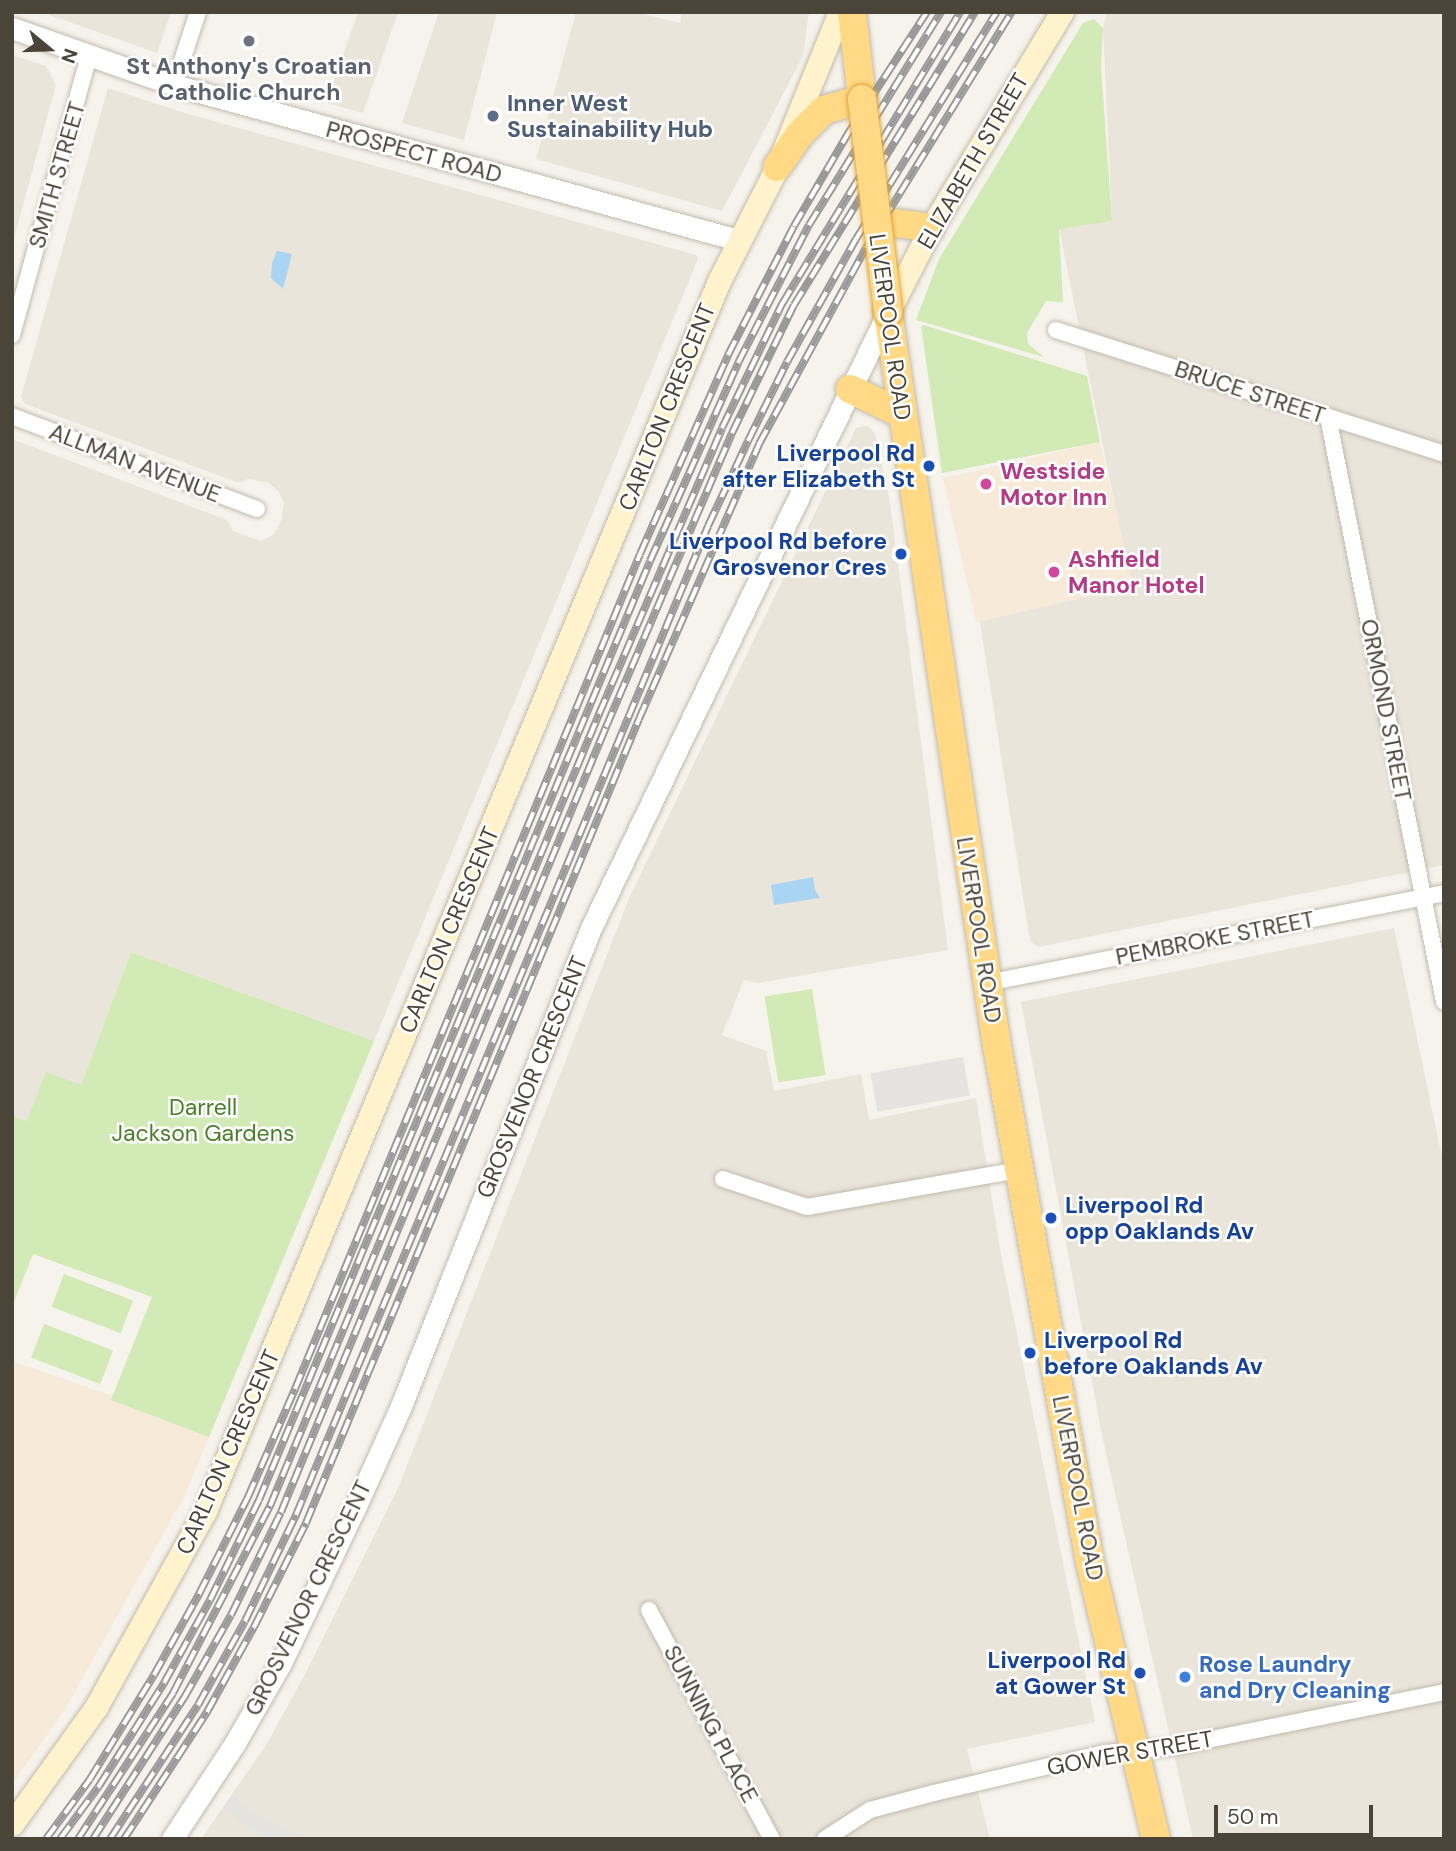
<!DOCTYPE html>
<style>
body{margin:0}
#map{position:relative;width:1456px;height:1851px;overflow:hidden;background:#f6f3ec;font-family:"DM Sans",sans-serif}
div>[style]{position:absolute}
.residential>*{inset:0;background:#eae5da}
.commercial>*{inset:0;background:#f7ead8;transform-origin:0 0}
.green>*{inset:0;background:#d2eab5;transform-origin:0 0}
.parking>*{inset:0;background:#e5e3e0;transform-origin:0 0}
.water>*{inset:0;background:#a9d4f2}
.roads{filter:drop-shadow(0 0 2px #c2bbae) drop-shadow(0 0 2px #c2bbae)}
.minor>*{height:16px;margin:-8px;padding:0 8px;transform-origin:8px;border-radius:8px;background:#fff}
.tertiary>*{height:21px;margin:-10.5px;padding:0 10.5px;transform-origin:10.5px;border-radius:10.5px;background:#fff}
.secondary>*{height:23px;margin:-11.5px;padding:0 11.5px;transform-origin:11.5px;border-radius:11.5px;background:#fff3cd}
.trunk>*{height:28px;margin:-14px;padding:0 14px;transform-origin:14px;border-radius:14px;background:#ffd985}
.rail>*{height:8px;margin-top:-4px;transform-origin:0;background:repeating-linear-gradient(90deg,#fff 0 16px,#9a9a9a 0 32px);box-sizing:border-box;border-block:2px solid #9a9a9a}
.bridges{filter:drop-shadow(0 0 2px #e0a43c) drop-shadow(0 0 2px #e0a43c)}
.trunk-bridge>*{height:28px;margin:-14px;padding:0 14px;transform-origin:14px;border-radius:14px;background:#ffd985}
.dots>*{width:19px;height:19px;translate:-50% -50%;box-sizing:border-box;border:4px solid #fff;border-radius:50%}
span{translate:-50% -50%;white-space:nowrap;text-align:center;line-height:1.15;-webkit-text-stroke:5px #fff;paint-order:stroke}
.worship-label{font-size:23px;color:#5b616d;font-weight:700}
.service-label{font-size:23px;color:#4e5e75;font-weight:700}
.left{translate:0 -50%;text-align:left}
.street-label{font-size:23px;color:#4b4439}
.transit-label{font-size:23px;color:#164399;font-weight:700}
.right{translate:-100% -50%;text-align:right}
.hotel-label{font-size:23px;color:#b23c85;font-weight:700}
.park-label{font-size:23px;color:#4a7f2a}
.shop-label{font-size:23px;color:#366cbe;font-weight:700}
.frame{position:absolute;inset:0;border:14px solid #4b4439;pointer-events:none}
.north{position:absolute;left:14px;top:14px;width:70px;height:70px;-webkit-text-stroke:5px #fff;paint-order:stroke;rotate:109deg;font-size:19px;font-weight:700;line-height:28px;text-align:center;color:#4b4439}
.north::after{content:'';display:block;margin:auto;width:24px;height:32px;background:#4b4439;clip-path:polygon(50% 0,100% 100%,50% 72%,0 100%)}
.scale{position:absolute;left:1214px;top:1805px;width:159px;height:32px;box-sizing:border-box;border:4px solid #4b4439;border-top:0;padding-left:9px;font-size:21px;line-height:24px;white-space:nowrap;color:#4b4439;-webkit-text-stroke:5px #fff;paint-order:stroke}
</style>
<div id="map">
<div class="residential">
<div style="clip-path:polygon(41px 12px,171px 12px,157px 53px)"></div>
<div style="clip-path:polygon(358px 12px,398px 12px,363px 113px,326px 103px)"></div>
<div style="clip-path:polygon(439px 12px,497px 12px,464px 140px,402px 123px)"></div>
<div style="clip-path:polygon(576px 12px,636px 12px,680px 23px,682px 12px,809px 12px,803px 56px,722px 211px,536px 159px)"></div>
<div style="clip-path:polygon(1107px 12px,1444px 12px,1444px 865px,1038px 947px,1030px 941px,979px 616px,1131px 585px,1059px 228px,1112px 221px,1103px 28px)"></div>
<div style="clip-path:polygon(12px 55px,46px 66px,56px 85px,12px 245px)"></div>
<div style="clip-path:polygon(108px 88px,188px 114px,696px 255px,698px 259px,374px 1041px,131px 952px,81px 1085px,27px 1121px,12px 1115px,12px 439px,227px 520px,233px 531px,261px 541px,274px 534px,281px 521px,284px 503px,278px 491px,269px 483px,248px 479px,239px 483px,25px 404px,21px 397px)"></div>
<div style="clip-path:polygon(864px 426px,869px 427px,875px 434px,890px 502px,948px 950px,758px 983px,744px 980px,722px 1035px,766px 1051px,774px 1091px,861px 1074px,869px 1120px,976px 1098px,1000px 1249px,1095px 1722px,967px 1749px,990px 1839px,201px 1839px,266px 1745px,303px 1678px,399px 1486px,630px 896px,856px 428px)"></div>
<div style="clip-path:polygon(1394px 928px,1444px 1167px,1444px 1839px,1193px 1839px,1102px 1435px,1021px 1002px)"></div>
</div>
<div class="commercial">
<div style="left:1100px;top:442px;width:148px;height:161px;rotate:77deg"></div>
<div style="clip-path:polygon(12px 1361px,113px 1396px,112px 1400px,209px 1437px,184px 1497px,64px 1711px,12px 1784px)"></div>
</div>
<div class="green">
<div style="clip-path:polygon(1094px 19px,1103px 28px,1101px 67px,1112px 221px,1059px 229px,1063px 302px,1046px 301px,1027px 333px,1028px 344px,1044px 357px,916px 320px,939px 259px,1083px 23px)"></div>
<div style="clip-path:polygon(924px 325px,1087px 376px,1100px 442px,942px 473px,921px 326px)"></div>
<div style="clip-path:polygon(131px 952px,374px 1041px,209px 1437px,111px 1400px,152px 1297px,33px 1254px,12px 1307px,12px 1115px,27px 1121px,46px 1072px,81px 1085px)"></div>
<div style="left:812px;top:989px;width:87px;height:48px;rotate:81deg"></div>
<div style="left:64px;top:1274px;width:74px;height:35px;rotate:21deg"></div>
<div style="left:44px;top:1324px;width:74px;height:36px;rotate:21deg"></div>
</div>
<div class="parking">
<div style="left:963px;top:1057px;width:39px;height:94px;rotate:80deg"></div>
<div style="clip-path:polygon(233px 1794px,251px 1811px,307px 1839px,266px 1839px,223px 1808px)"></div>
</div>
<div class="water">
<div style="clip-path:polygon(277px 251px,292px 254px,283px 289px,271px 278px,272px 263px)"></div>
<div style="clip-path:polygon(813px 877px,815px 890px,820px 898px,774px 905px,771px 885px)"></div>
</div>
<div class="roads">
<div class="minor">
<div style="left:174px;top:85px;width:77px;rotate:-71.8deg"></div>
<div style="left:1056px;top:330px;width:407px;rotate:17.7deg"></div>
<div style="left:12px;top:335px;width:289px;rotate:-74.6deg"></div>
<div style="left:12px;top:416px;width:262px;rotate:20.8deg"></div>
<div style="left:1328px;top:417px;width:596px;rotate:78.78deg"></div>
<div style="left:986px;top:983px;width:467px;rotate:-11.1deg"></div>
<div style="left:723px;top:1179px;width:89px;rotate:18.4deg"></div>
<div style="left:807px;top:1207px;width:216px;rotate:-9.9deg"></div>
<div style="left:649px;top:1610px;width:260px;rotate:61.8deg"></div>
<div style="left:825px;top:1839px;width:54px;rotate:-32.8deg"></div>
<div style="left:870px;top:1810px;width:66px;rotate:-14.9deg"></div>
<div style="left:934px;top:1793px;width:176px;rotate:-13.2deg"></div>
<div style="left:1105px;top:1753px;width:67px;rotate:-5.1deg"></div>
<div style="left:1172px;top:1747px;width:278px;rotate:-11.4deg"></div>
</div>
<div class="tertiary">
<div style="left:12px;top:28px;width:172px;rotate:19.4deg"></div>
<div style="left:174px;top:85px;width:585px;rotate:15.37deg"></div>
<div style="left:172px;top:1839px;width:115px;rotate:-56.7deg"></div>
<div style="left:235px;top:1743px;width:92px;rotate:-60.1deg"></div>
<div style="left:281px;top:1663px;width:172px;rotate:-64.5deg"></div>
<div style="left:355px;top:1508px;width:112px;rotate:-65.7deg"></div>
<div style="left:401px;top:1406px;width:514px;rotate:-68.32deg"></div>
<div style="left:591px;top:928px;width:684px;rotate:-64.26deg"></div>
</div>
<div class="secondary">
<div style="left:888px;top:312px;width:94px;rotate:-62.9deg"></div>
<div style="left:931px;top:228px;width:253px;rotate:-58.8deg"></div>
<div style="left:12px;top:1824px;width:144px;rotate:-54.3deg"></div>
<div style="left:96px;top:1707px;width:224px;rotate:-60.9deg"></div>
<div style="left:205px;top:1511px;width:1333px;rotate:-67.32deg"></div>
<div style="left:719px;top:281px;width:128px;rotate:-63deg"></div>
<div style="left:777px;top:167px;width:167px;rotate:-67.9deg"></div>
</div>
<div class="trunk">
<div style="left:777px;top:167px;width:40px;rotate:-55.1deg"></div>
<div style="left:800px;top:134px;width:34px;rotate:-45deg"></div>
<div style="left:824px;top:110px;width:40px;rotate:-16deg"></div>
<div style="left:862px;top:99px;width:88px;rotate:-96.6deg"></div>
<div style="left:896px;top:223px;width:35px;rotate:8deg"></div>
<div style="left:888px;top:312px;width:736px;rotate:81.56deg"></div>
<div style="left:996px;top:1040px;width:530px;rotate:79.79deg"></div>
<div style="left:1090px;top:1562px;width:285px;rotate:76.6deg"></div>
<div style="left:850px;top:389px;width:58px;rotate:25.7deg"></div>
</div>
</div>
<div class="rail">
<div style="left:46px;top:1839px;width:74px;rotate:-53.7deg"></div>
<div style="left:90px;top:1779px;width:122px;rotate:-58.4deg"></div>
<div style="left:154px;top:1675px;width:93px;rotate:-60.9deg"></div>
<div style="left:199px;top:1594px;width:109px;rotate:-63.2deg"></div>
<div style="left:248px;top:1497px;width:118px;rotate:-66.5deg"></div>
<div style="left:295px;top:1389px;width:903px;rotate:-67.55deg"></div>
<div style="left:640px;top:554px;width:218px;rotate:-66.1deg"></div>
<div style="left:728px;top:355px;width:145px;rotate:-62.9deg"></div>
<div style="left:794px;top:226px;width:109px;rotate:-59.7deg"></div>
<div style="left:849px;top:132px;width:143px;rotate:-57deg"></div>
<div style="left:60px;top:1839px;width:66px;rotate:-53.7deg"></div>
<div style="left:99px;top:1786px;width:122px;rotate:-57.7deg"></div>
<div style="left:164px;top:1683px;width:95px;rotate:-61deg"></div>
<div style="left:210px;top:1600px;width:111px;rotate:-63.9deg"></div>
<div style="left:259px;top:1500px;width:1017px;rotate:-67.39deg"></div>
<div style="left:650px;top:561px;width:217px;rotate:-66deg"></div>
<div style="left:738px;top:363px;width:155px;rotate:-62.8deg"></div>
<div style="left:809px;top:225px;width:251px;rotate:-58.2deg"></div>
<div style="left:78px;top:1839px;width:174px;rotate:-56.9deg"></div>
<div style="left:173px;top:1693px;width:211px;rotate:-62.6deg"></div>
<div style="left:270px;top:1506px;width:858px;rotate:-67.44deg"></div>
<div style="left:599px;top:714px;width:311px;rotate:-66.7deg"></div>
<div style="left:722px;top:428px;width:138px;rotate:-64.2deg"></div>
<div style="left:782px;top:304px;width:342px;rotate:-58.6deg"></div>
<div style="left:93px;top:1839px;width:168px;rotate:-57.2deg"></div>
<div style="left:184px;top:1698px;width:95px;rotate:-60.5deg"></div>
<div style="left:231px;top:1615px;width:114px;rotate:-64.1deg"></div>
<div style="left:281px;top:1512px;width:850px;rotate:-67.51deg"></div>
<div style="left:606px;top:727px;width:320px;rotate:-66.8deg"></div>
<div style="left:732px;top:433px;width:142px;rotate:-64.2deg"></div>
<div style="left:794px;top:305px;width:344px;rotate:-58.3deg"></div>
<div style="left:110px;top:1839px;width:160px;rotate:-56.7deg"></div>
<div style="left:198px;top:1705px;width:96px;rotate:-60.8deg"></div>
<div style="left:245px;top:1621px;width:118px;rotate:-64.3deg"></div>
<div style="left:296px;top:1515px;width:1071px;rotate:-67.38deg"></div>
<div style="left:708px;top:526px;width:94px;rotate:-64.8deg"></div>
<div style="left:748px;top:441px;width:88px;rotate:-63.7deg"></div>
<div style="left:787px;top:362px;width:141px;rotate:-60.7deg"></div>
<div style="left:856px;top:239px;width:267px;rotate:-58.2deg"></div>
<div style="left:124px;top:1839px;width:152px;rotate:-56.8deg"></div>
<div style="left:207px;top:1712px;width:97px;rotate:-61.1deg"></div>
<div style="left:254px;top:1627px;width:116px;rotate:-63.4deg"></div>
<div style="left:306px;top:1523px;width:870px;rotate:-67.5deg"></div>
<div style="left:639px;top:719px;width:300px;rotate:-66.4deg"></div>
<div style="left:759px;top:444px;width:223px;rotate:-61.4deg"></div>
<div style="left:866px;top:248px;width:278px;rotate:-58.3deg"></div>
</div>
<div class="bridges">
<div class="trunk-bridge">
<div style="left:862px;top:99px;width:215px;rotate:83deg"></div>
</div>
</div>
<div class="dots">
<div style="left:249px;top:41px;background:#6b7280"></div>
<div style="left:493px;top:116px;background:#5c6f8a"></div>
<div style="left:929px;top:466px;background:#1a4fb4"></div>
<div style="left:986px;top:484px;background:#d1479c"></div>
<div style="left:901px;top:554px;background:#1a4fb4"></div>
<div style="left:1054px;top:572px;background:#d1479c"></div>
<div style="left:1051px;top:1218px;background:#1a4fb4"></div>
<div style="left:1030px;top:1353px;background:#1a4fb4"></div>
<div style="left:1140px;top:1673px;background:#1a4fb4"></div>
<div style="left:1185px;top:1677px;background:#3f7fe0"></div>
</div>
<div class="worship-label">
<span style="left:249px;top:79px">St Anthony's Croatian<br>Catholic Church</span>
</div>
<div class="service-label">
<span class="left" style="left:507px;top:116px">Inner West<br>Sustainability Hub</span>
</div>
<div class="street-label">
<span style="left:414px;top:152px;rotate:15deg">PROSPECT ROAD</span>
<span style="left:973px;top:161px;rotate:-60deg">ELIZABETH STREET</span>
<span style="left:57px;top:175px;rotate:-74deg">SMITH STREET</span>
<span style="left:890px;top:327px;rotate:82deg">LIVERPOOL ROAD</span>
<span style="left:1250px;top:392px;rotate:18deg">BRUCE STREET</span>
<span style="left:667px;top:407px;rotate:-68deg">CARLTON CRESCENT</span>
<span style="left:135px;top:463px;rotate:21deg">ALLMAN AVENUE</span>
<span style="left:1386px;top:710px;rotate:79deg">ORMOND STREET</span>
<span style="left:449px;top:930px;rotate:-67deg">CARLTON CRESCENT</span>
<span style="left:979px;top:930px;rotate:81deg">LIVERPOOL ROAD</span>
<span style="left:1215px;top:938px;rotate:-11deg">PEMBROKE STREET</span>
<span style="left:532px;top:1077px;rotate:-68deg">GROSVENOR CRESCENT</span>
<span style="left:228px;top:1452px;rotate:-66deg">CARLTON CRESCENT</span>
<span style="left:1078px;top:1488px;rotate:79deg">LIVERPOOL ROAD</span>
<span style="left:308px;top:1598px;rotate:-64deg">GROSVENOR CRESCENT</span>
<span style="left:711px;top:1724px;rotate:62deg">SUNNING PLACE</span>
<span style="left:1130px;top:1753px;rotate:-10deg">GOWER STREET</span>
</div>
<div class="transit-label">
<span class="right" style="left:915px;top:466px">Liverpool Rd<br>after Elizabeth St</span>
<span class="right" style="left:887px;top:554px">Liverpool Rd before<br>Grosvenor Cres</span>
<span class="left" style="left:1065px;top:1218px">Liverpool Rd<br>opp Oaklands Av</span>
<span class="left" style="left:1044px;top:1353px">Liverpool Rd<br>before Oaklands Av</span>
<span class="right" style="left:1126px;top:1673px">Liverpool Rd<br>at Gower St</span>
</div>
<div class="hotel-label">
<span class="left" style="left:1000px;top:484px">Westside<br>Motor Inn</span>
<span class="left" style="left:1068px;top:572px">Ashfield<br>Manor Hotel</span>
</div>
<div class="park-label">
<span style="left:203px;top:1120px">Darrell<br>Jackson Gardens</span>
</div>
<div class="shop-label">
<span class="left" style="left:1199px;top:1677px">Rose Laundry<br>and Dry Cleaning</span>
</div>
<div class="frame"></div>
<div class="north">N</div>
<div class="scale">50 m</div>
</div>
